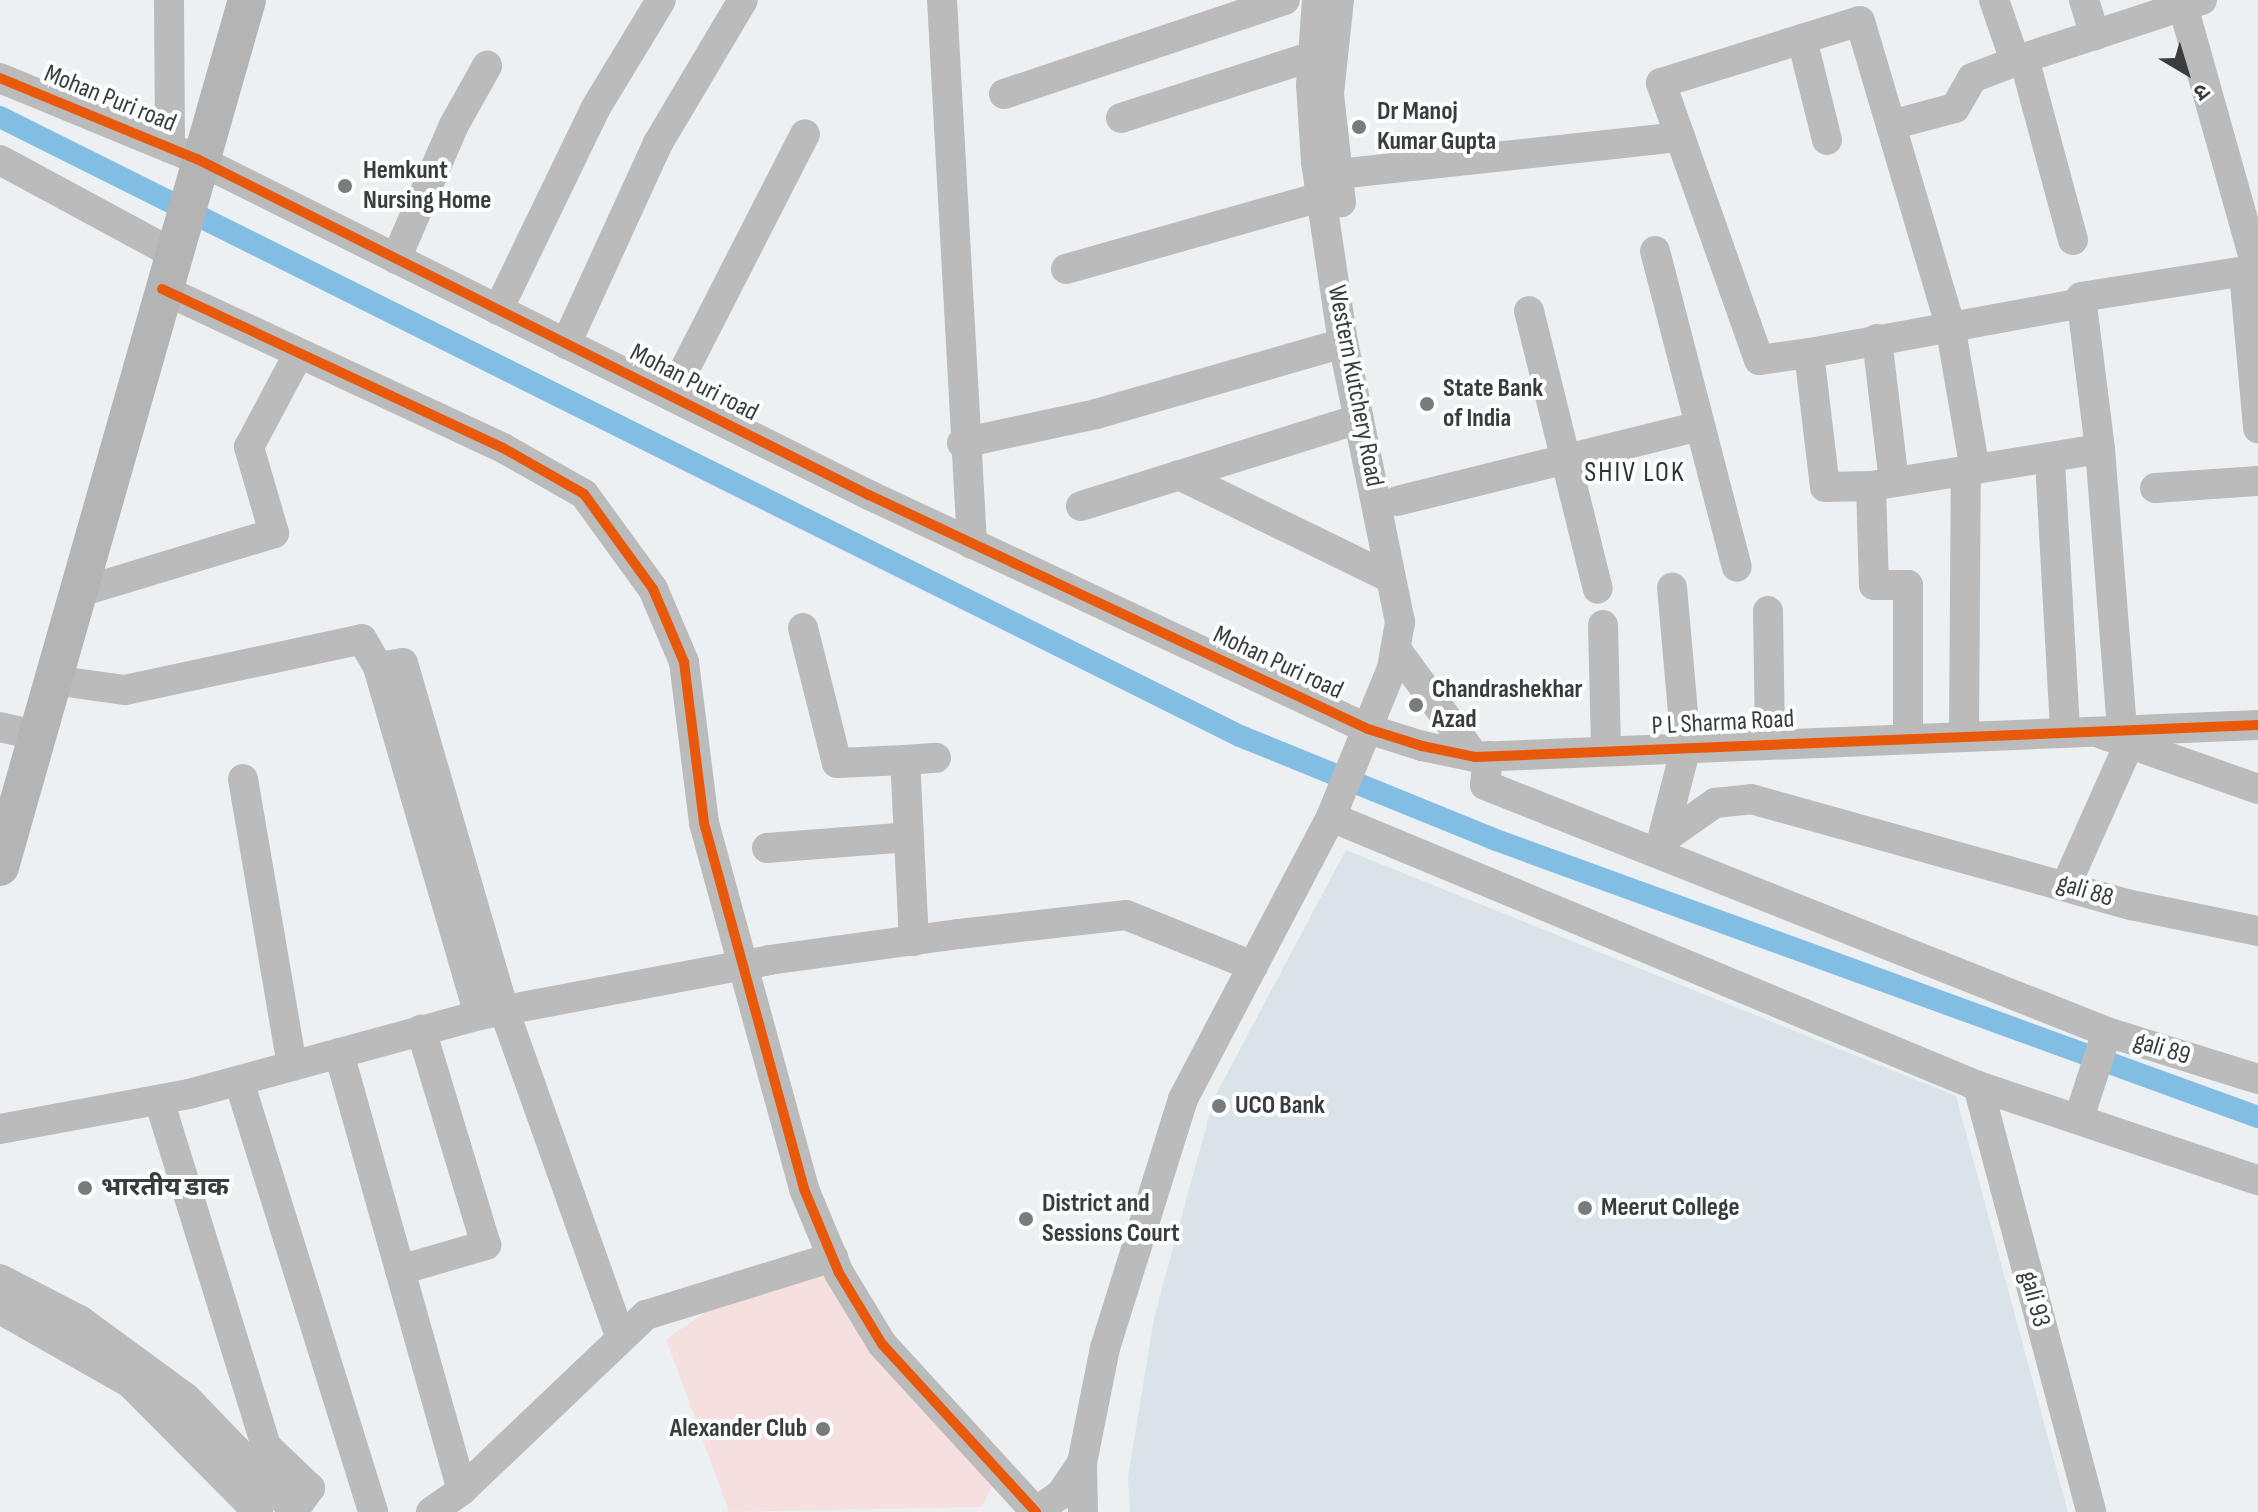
<!DOCTYPE html>
<meta charset="utf-8">
<style>
body{margin:0}
#map{position:relative;width:2258px;height:1512px;overflow:hidden;background:#edf0f2;font-family:"Sofia Sans Condensed","Noto Sans Devanagari",sans-serif}
div>[style]{position:absolute}
.built>*{inset:0;background:#dae3e8}
.green>*{inset:0;background:#f6e0df}
.canal>*{height:22px;margin:-11px;padding:0 11px;transform-origin:11px;border-radius:11px;background:#82bee3}
.minor>*{height:30px;margin:-15px;padding:0 15px;transform-origin:15px;border-radius:15px;background:#bcbbbb}
.major>*{height:38px;margin:-19px;padding:0 19px;transform-origin:19px;border-radius:19px;background:#b4b4b5}
.cycleway>*{height:10px;margin:-5px;padding:0 5px;transform-origin:5px;border-radius:5px;background:#e8590c}
.dots>*{width:22px;height:22px;translate:-50% -50%;box-sizing:border-box;border:4px solid #fbfdff;border-radius:50%}
span{translate:-50% -50%;white-space:nowrap;text-align:center;line-height:1.15;-webkit-text-stroke:8px #fbfdff;paint-order:stroke}
.street-label{font-size:26px;color:#3a3c3e}
.poi-label{font-size:26px;color:#3a3c3e;font-weight:700}
.left{translate:0 -50%;text-align:left}
.right{translate:-100% -50%;text-align:right}
.neighbourhood-label{font-size:28px;color:#2f3336;letter-spacing:2px}
.north{position:absolute;left:2146px;top:32px;width:80px;height:80px;-webkit-text-stroke:6px #fbfdff;paint-order:stroke;rotate:142deg;font-size:22px;font-weight:700;line-height:32px;text-align:center;color:#3a3c3e}
.north::after{content:'';display:block;margin:auto;width:28px;height:36px;background:#3a3c3e;clip-path:polygon(50% 0,100% 100%,50% 72%,0 100%)}
</style>
<div id="map">
<div class="built">
<div style="clip-path:polygon(1346px 850px,1956px 1096px,2068px 1512px,1130px 1512px,1128px 1477px,1154px 1318px,1214px 1098px)"></div>
</div>
<div class="green">
<div style="clip-path:polygon(825px 1274px,995px 1480px,982px 1507px,729px 1512px,666px 1339px,712px 1308px)"></div>
</div>
<div class="canal">
<div style="left:0;top:117px;width:1386px;rotate:26.53deg"></div>
<div style="left:1240px;top:736px;width:276px;rotate:22.1deg"></div>
<div style="left:1496px;top:840px;width:811px;rotate:19.98deg"></div>
</div>
<div class="minor">
<div style="left:169px;top:0;width:148px;rotate:89.6deg"></div>
<div style="left:942px;top:0;width:545px;rotate:86.84deg"></div>
<div style="left:1339px;top:0;width:95px;rotate:96.1deg"></div>
<div style="left:1329px;top:94px;width:109px;rotate:83.7deg"></div>
<div style="left:2084px;top:0;width:37px;rotate:73deg"></div>
<div style="left:2202px;top:0;width:20px;rotate:162deg"></div>
<div style="left:2183px;top:6px;width:273px;rotate:74.3deg"></div>
<div style="left:1802px;top:39px;width:104px;rotate:76.1deg"></div>
<div style="left:0;top:78px;width:213px;rotate:22.4deg"></div>
<div style="left:197px;top:159px;width:751px;rotate:26.57deg"></div>
<div style="left:869px;top:495px;width:551px;rotate:25.12deg"></div>
<div style="left:1368px;top:729px;width:57px;rotate:17.5deg"></div>
<div style="left:1422px;top:746px;width:54px;rotate:11.7deg"></div>
<div style="left:1475px;top:757px;width:784px;rotate:-2.34deg"></div>
<div style="left:1004px;top:94px;width:296px;rotate:-18.5deg"></div>
<div style="left:1121px;top:118px;width:202px;rotate:-17.9deg"></div>
<div style="left:1891px;top:125px;width:66px;rotate:-14.9deg"></div>
<div style="left:1955px;top:108px;width:34px;rotate:-60deg"></div>
<div style="left:1972px;top:78px;width:56px;rotate:-21deg"></div>
<div style="left:2024px;top:58px;width:10px;rotate:180deg"></div>
<div style="left:2014px;top:58px;width:61px;rotate:-109deg"></div>
<div style="left:0;top:160px;width:196px;rotate:28.4deg"></div>
<div style="left:1338px;top:174px;width:344px;rotate:-6.2deg"></div>
<div style="left:2073px;top:240px;width:188px;rotate:-105.1deg"></div>
<div style="left:2024px;top:58px;width:167px;rotate:-18.1deg"></div>
<div style="left:2183px;top:6px;width:6px;rotate:-108deg"></div>
<div style="left:1655px;top:251px;width:326px;rotate:75.5deg"></div>
<div style="left:396px;top:259px;width:146px;rotate:-66.6deg"></div>
<div style="left:454px;top:125px;width:68px;rotate:-60.8deg"></div>
<div style="left:1066px;top:269px;width:265px;rotate:-15.8deg"></div>
<div style="left:2244px;top:273px;width:156px;rotate:84.8deg"></div>
<div style="left:162px;top:289px;width:376px;rotate:25deg"></div>
<div style="left:503px;top:448px;width:93px;rotate:29.6deg"></div>
<div style="left:584px;top:494px;width:117px;rotate:54deg"></div>
<div style="left:653px;top:589px;width:79px;rotate:67deg"></div>
<div style="left:684px;top:662px;width:162px;rotate:82.9deg"></div>
<div style="left:704px;top:823px;width:379px;rotate:74.7deg"></div>
<div style="left:804px;top:1189px;width:91px;rotate:67.4deg"></div>
<div style="left:839px;top:1273px;width:83px;rotate:58.8deg"></div>
<div style="left:882px;top:1344px;width:228px;rotate:47.5deg"></div>
<div style="left:2082px;top:303px;width:278px;rotate:169.6deg"></div>
<div style="left:1809px;top:353px;width:135px;rotate:83.2deg"></div>
<div style="left:1825px;top:487px;width:46px;rotate:-1.2deg"></div>
<div style="left:1871px;top:486px;width:232px;rotate:-9.2deg"></div>
<div style="left:2100px;top:449px;width:153px;rotate:-97.1deg"></div>
<div style="left:2081px;top:297px;width:179px;rotate:-9deg"></div>
<div style="left:498px;top:310px;width:223px;rotate:-64.2deg"></div>
<div style="left:595px;top:109px;width:127px;rotate:-58.8deg"></div>
<div style="left:1529px;top:311px;width:286px;rotate:76.1deg"></div>
<div style="left:1877px;top:339px;width:144px;rotate:83.2deg"></div>
<div style="left:566px;top:344px;width:221px;rotate:-65.4deg"></div>
<div style="left:658px;top:143px;width:166px;rotate:-59.3deg"></div>
<div style="left:1809px;top:353px;width:50px;rotate:172deg"></div>
<div style="left:1759px;top:360px;width:294px;rotate:-109.5deg"></div>
<div style="left:1661px;top:83px;width:208px;rotate:-17.3deg"></div>
<div style="left:1860px;top:21px;width:317px;rotate:73.5deg"></div>
<div style="left:1950px;top:325px;width:147px;rotate:80.2deg"></div>
<div style="left:671px;top:396px;width:294px;rotate:-62.9deg"></div>
<div style="left:962px;top:443px;width:137px;rotate:-12.2deg"></div>
<div style="left:1096px;top:414px;width:257px;rotate:-16deg"></div>
<div style="left:2100px;top:449px;width:280px;rotate:85.5deg"></div>
<div style="left:2050px;top:461px;width:269px;rotate:86.8deg"></div>
<div style="left:1179px;top:475px;width:230px;rotate:26deg"></div>
<div style="left:1871px;top:486px;width:99px;rotate:88.3deg"></div>
<div style="left:1874px;top:585px;width:34px"></div>
<div style="left:1908px;top:585px;width:152px;rotate:90deg"></div>
<div style="left:2155px;top:488px;width:103px;rotate:-3.9deg"></div>
<div style="left:1397px;top:501px;width:309px;rotate:-13.9deg"></div>
<div style="left:1081px;top:506px;width:291px;rotate:-17.4deg"></div>
<div style="left:77px;top:593px;width:206px;rotate:-16.9deg"></div>
<div style="left:274px;top:533px;width:90px;rotate:-106.2deg"></div>
<div style="left:249px;top:447px;width:106px;rotate:-62deg"></div>
<div style="left:1768px;top:611px;width:132px;rotate:89.1deg"></div>
<div style="left:1603px;top:625px;width:126px;rotate:88.6deg"></div>
<div style="left:803px;top:628px;width:139px;rotate:75.9deg"></div>
<div style="left:837px;top:763px;width:68px;rotate:-2.5deg"></div>
<div style="left:1396px;top:649px;width:134px;rotate:53.8deg"></div>
<div style="left:53px;top:680px;width:73px;rotate:7.9deg"></div>
<div style="left:125px;top:690px;width:242px;rotate:-12.1deg"></div>
<div style="left:362px;top:639px;width:32px;rotate:60deg"></div>
<div style="left:0;top:727px;width:22px;rotate:13deg"></div>
<div style="left:1964px;top:734px;width:263px;rotate:-89.6deg"></div>
<div style="left:2102px;top:734px;width:165px;rotate:19.4deg"></div>
<div style="left:1488px;top:756px;width:29px;rotate:96deg"></div>
<div style="left:1485px;top:785px;width:669px;rotate:21.66deg"></div>
<div style="left:243px;top:779px;width:291px;rotate:80.3deg"></div>
<div style="left:1331px;top:817px;width:701px;rotate:22.58deg"></div>
<div style="left:1978px;top:1086px;width:295px;rotate:18.6deg"></div>
<div style="left:1662px;top:840px;width:65px;rotate:-34.9deg"></div>
<div style="left:1715px;top:803px;width:36px;rotate:-6deg"></div>
<div style="left:1751px;top:799px;width:395px;rotate:15.6deg"></div>
<div style="left:2131px;top:905px;width:130px;rotate:11.6deg"></div>
<div style="left:1662px;top:840px;width:96px;rotate:-75.5deg"></div>
<div style="left:1686px;top:747px;width:160px;rotate:-95deg"></div>
<div style="left:767px;top:848px;width:142px;rotate:-4.4deg"></div>
<div style="left:2066px;top:885px;width:154px;rotate:-65.9deg"></div>
<div style="left:914px;top:941px;width:181px;rotate:-92.8deg"></div>
<div style="left:905px;top:760px;width:31px;rotate:-4deg"></div>
<div style="left:479px;top:1015px;width:362px;rotate:-106.2deg"></div>
<div style="left:378px;top:667px;width:25px;rotate:-9deg"></div>
<div style="left:403px;top:663px;width:361px;rotate:73.8deg"></div>
<div style="left:504px;top:1010px;width:346px;rotate:70.4deg"></div>
<div style="left:339px;top:1053px;width:454px;rotate:74.3deg"></div>
<div style="left:239px;top:1081px;width:451px;rotate:72.7deg"></div>
<div style="left:1978px;top:1086px;width:441px;rotate:75.1deg"></div>
<div style="left:159px;top:1100px;width:362px;rotate:72.8deg"></div>
<div style="left:266px;top:1446px;width:61px;rotate:43.7deg"></div>
<div style="left:310px;top:1488px;width:27px;rotate:126deg"></div>
<div style="left:2079px;top:1118px;width:90px;rotate:-72deg"></div>
<div style="left:2107px;top:1032px;width:158px;rotate:17.3deg"></div>
<div style="left:0;top:1129px;width:192px;rotate:-10.5deg"></div>
<div style="left:189px;top:1094px;width:301px;rotate:-15.2deg"></div>
<div style="left:479px;top:1015px;width:295px;rotate:-10.7deg"></div>
<div style="left:769px;top:960px;width:192px;rotate:-7.8deg"></div>
<div style="left:959px;top:934px;width:168px;rotate:-6.5deg"></div>
<div style="left:1126px;top:915px;width:137px;rotate:21.9deg"></div>
<div style="left:400px;top:1270px;width:90px;rotate:-16.2deg"></div>
<div style="left:486px;top:1245px;width:225px;rotate:-106.8deg"></div>
<div style="left:0;top:1279px;width:91px;rotate:27.4deg"></div>
<div style="left:81px;top:1321px;width:130px;rotate:36.3deg"></div>
<div style="left:186px;top:1398px;width:158px;rotate:46deg"></div>
<div style="left:0;top:1309px;width:150px;rotate:29.6deg"></div>
<div style="left:130px;top:1383px;width:182px;rotate:45.2deg"></div>
<div style="left:431px;top:1512px;width:38px;rotate:-35deg"></div>
<div style="left:462px;top:1490px;width:254px;rotate:-43.6deg"></div>
<div style="left:646px;top:1315px;width:196px;rotate:-17.2deg"></div>
<div style="left:1036px;top:1512px;width:31px;rotate:-36deg"></div>
<div style="left:1061px;top:1494px;width:37px;rotate:-56deg"></div>
<div style="left:1083px;top:1512px;width:49px;rotate:-91.2deg"></div>
<div style="left:1082px;top:1463px;width:117px;rotate:-78.7deg"></div>
<div style="left:1105px;top:1348px;width:261px;rotate:-72.6deg"></div>
<div style="left:1183px;top:1099px;width:318px;rotate:-62.3deg"></div>
<div style="left:1331px;top:817px;width:161px;rotate:-67.7deg"></div>
<div style="left:1392px;top:668px;width:47px;rotate:-80.1deg"></div>
<div style="left:1400px;top:622px;width:285px;rotate:-101.5deg"></div>
<div style="left:1343px;top:343px;width:183px;rotate:-98.5deg"></div>
<div style="left:1316px;top:162px;width:77px;rotate:-93.7deg"></div>
<div style="left:1311px;top:85px;width:85px;rotate:-86deg"></div>
</div>
<div class="major">
<div style="left:0;top:867px;width:901px;rotate:-74.1deg"></div>
</div>
<div class="cycleway">
<div style="left:0;top:78px;width:213px;rotate:22.4deg"></div>
<div style="left:197px;top:159px;width:751px;rotate:26.57deg"></div>
<div style="left:869px;top:495px;width:551px;rotate:25.12deg"></div>
<div style="left:1368px;top:729px;width:57px;rotate:17.5deg"></div>
<div style="left:1422px;top:746px;width:54px;rotate:11.7deg"></div>
<div style="left:1475px;top:757px;width:784px;rotate:-2.34deg"></div>
<div style="left:162px;top:289px;width:376px;rotate:25deg"></div>
<div style="left:503px;top:448px;width:93px;rotate:29.6deg"></div>
<div style="left:584px;top:494px;width:117px;rotate:54deg"></div>
<div style="left:653px;top:589px;width:79px;rotate:67deg"></div>
<div style="left:684px;top:662px;width:162px;rotate:82.9deg"></div>
<div style="left:704px;top:823px;width:379px;rotate:74.7deg"></div>
<div style="left:804px;top:1189px;width:91px;rotate:67.4deg"></div>
<div style="left:839px;top:1273px;width:83px;rotate:58.8deg"></div>
<div style="left:882px;top:1344px;width:228px;rotate:47.5deg"></div>
</div>
<div class="dots">
<div style="left:1359px;top:127px;background:#797b7d"></div>
<div style="left:345px;top:186px;background:#797b7d"></div>
<div style="left:1427px;top:404px;background:#797b7d"></div>
<div style="left:1416px;top:705px;background:#797b7d"></div>
<div style="left:1219px;top:1106px;background:#797b7d"></div>
<div style="left:85px;top:1188px;background:#797b7d"></div>
<div style="left:1585px;top:1208px;background:#797b7d"></div>
<div style="left:1026px;top:1219px;background:#797b7d"></div>
<div style="left:823px;top:1429px;background:#797b7d"></div>
</div>
<div class="street-label">
<span style="left:110px;top:99px;rotate:22deg">Mohan Puri road</span>
<span style="left:694px;top:383px;rotate:27deg">Mohan Puri road</span>
<span style="left:1355px;top:386px;rotate:79deg">Western Kutchery Road</span>
<span style="left:1278px;top:663px;rotate:25deg">Mohan Puri road</span>
<span style="left:1723px;top:723px;rotate:-3deg">P L Sharma Road</span>
<span style="left:2085px;top:891px;rotate:17deg">gali 88</span>
<span style="left:2162px;top:1049px;rotate:17deg">gali 89</span>
<span style="left:2034px;top:1299px;rotate:75deg">gali 93</span>
</div>
<div class="poi-label">
<span class="left" style="left:1377px;top:127px">Dr Manoj<br>Kumar Gupta</span>
<span class="left" style="left:363px;top:186px">Hemkunt<br>Nursing Home</span>
<span class="left" style="left:1443px;top:404px">State Bank<br>of India</span>
<span class="left" style="left:1432px;top:705px">Chandrashekhar<br>Azad</span>
<span class="left" style="left:1235px;top:1106px">UCO Bank</span>
<span class="left" style="left:101px;top:1188px">भारतीय डाक</span>
<span class="left" style="left:1042px;top:1219px">District and<br>Sessions Court</span>
<span class="left" style="left:1601px;top:1208px">Meerut College</span>
<span class="right" style="left:807px;top:1429px">Alexander Club</span>
</div>
<div class="neighbourhood-label">
<span style="left:1635px;top:473px">SHIV LOK</span>
</div>
<div class="north">उ</div>
</div>
